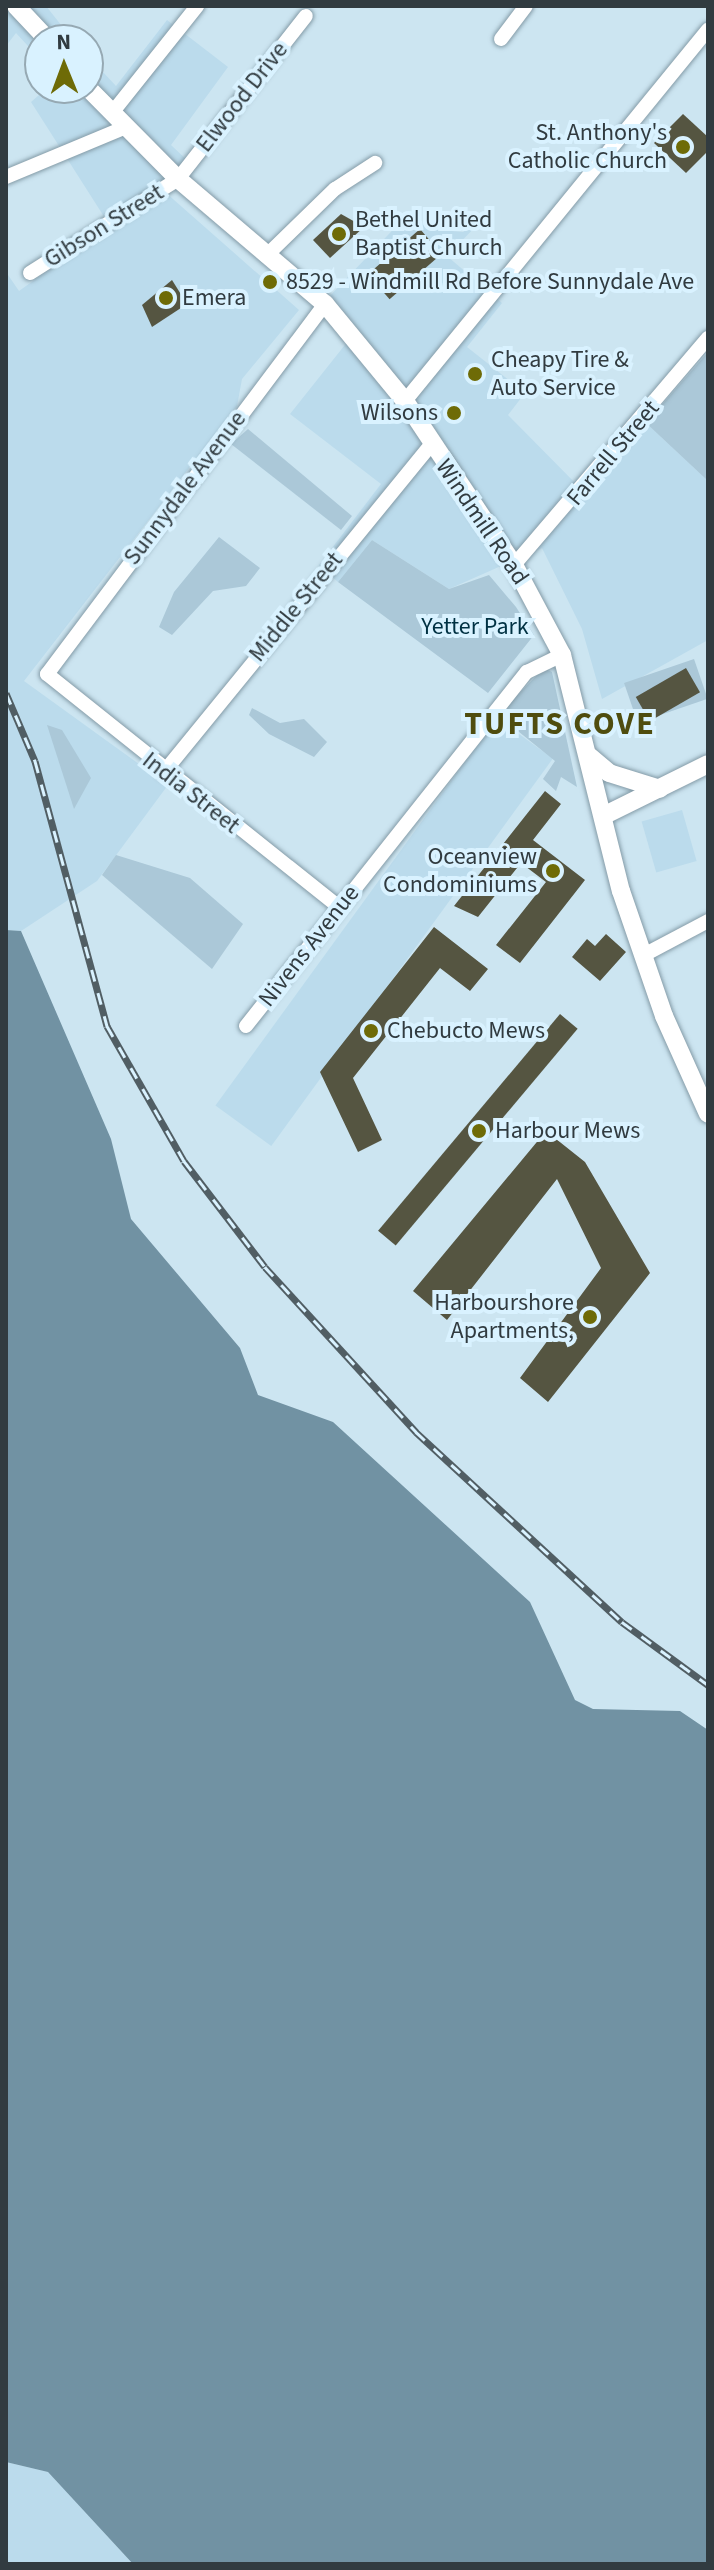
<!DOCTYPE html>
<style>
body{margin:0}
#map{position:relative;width:714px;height:2570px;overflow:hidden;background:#cce5f1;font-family:"Source Sans 3",sans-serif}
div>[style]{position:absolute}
.built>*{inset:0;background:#bbdbec;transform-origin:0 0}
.green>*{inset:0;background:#abc8d8;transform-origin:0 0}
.water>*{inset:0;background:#7192a3}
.building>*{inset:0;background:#555541;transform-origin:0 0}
.roads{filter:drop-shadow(0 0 2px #849ba7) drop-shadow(0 0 2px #849ba7)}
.minor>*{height:14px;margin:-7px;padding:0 7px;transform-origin:7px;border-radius:7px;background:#fff}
.secondary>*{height:18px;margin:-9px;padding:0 9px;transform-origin:9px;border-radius:9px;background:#fff}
.rail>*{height:7px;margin-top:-3.5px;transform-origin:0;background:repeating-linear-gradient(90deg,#d9f2ff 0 12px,#515e64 0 24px);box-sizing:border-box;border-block:2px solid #515e64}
.dots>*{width:22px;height:22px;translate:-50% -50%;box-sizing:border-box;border:4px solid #d9f2ff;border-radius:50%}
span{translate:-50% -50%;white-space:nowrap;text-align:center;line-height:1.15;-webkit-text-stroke:8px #d9f2ff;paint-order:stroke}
.street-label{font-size:24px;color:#313b40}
.poi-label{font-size:24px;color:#313b40}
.right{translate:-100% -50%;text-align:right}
.left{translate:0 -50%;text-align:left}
.park-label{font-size:24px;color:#003143}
.district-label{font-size:32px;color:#4f4d0f;font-weight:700;letter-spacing:2px}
.frame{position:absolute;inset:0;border:8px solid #313b40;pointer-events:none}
.north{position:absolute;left:24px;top:24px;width:80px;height:80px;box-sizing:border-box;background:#d9f2ff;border:2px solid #96a9b3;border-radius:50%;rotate:359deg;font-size:22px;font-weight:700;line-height:32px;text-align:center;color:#313b40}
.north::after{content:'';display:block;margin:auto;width:28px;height:36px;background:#6e6b07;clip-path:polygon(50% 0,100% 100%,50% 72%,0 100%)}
</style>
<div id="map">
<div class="built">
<div style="clip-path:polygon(6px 6px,46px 6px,73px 40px,40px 40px,40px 59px,16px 33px,6px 46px)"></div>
<div style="clip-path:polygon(167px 20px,228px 67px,171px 145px,190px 163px,165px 192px,299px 310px,242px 379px,237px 406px,24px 681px,168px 785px,97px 881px,21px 931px,6px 930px,6px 272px,19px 291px,110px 226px,31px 102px,47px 88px,88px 88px,88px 56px,116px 86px)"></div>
<div style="clip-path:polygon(408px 214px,429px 229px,463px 232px,481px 221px,447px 256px,502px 303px,467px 347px,525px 393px,508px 415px,587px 495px,646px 423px,708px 481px,708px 640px,602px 699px,582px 629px,542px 548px,449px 589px,372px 540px,338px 582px,319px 565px,381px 484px,290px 414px,352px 336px,324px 302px)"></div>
<div style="left:497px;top:718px;width:69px;height:479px;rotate:36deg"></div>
<div style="left:682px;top:810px;width:53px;height:42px;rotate:74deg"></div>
<div style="clip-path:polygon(6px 2462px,48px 2472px,133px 2564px,6px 2564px)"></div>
</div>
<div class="green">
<div style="clip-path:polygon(708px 352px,708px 481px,646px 423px)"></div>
<div style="clip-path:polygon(248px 429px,352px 516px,341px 530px,231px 444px)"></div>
<div style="clip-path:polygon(219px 537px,260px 568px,246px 586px,213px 591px,172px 635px,159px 627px,174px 592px)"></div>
<div style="clip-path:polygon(372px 540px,449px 589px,489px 575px,516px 607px,534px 635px,488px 693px,338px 582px)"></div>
<div style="left:694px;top:659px;width:42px;height:74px;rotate:71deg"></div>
<div style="clip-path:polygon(544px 668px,552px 672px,577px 787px,561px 777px,556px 791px,543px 779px,555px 761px,498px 715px)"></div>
<div style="clip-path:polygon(252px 708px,280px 723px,304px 719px,327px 742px,314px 757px,269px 734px,249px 715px)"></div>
<div style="clip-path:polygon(47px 725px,62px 730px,91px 778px,74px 809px)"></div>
<div style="clip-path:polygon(116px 855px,190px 878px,243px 924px,212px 969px,102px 875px)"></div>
</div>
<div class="water">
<div style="clip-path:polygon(6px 930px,21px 931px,111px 1139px,131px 1219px,240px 1348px,258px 1395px,333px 1422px,530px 1602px,575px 1700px,593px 1709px,680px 1711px,708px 1730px,708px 2564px,133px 2564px,48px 2472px,6px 2462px)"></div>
</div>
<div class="building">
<div style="clip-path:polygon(683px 114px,708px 137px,708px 151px,686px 173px,654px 143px)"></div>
<div style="clip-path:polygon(341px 214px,364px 227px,330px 258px,313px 240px)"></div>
<div style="left:420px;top:229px;width:33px;height:69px;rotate:49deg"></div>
<div style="clip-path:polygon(172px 280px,187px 304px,152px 327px,142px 305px)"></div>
<div style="left:686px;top:668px;width:28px;height:58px;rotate:60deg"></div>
<div style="clip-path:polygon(545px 791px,561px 804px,533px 840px,585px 880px,520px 963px,496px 945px,546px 882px,521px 863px,478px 917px,454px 906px)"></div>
<div style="clip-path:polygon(434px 927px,488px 969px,470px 991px,440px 968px,353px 1078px,382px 1140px,358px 1152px,320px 1072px)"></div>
<div style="clip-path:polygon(606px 934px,626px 952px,600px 981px,572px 957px,587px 939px,595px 946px)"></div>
<div style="left:560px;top:1014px;width:23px;height:283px;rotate:40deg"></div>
<div style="clip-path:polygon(546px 1131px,585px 1162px,650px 1273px,548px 1402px,520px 1378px,601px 1268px,557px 1179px,447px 1320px,413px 1291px)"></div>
</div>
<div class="roads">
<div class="minor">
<div style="left:501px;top:39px;width:41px;rotate:-52.9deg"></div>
<div style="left:112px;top:113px;width:137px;rotate:-51.5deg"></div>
<div style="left:6px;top:177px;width:128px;rotate:-22.6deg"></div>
<div style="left:266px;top:256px;width:96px;rotate:-44.2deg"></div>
<div style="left:335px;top:189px;width:48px;rotate:-33deg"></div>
<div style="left:30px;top:273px;width:175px;rotate:-32.4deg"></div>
<div style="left:178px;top:179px;width:207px;rotate:-51.9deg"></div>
<div style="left:325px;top:304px;width:463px;rotate:126.9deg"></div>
<div style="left:47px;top:674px;width:374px;rotate:38.6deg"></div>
<div style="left:405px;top:401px;width:479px;rotate:-50.8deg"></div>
<div style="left:514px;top:565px;width:299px;rotate:-49.5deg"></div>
<div style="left:164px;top:772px;width:422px;rotate:-50.8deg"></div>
<div style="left:642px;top:956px;width:75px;rotate:-27.9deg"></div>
<div style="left:246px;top:1026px;width:452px;rotate:-51.6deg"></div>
<div style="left:527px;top:672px;width:39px;rotate:-26deg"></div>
</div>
<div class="secondary">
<div style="left:16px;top:6px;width:47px;rotate:46.7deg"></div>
<div style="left:88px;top:88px;width:128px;rotate:45.3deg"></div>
<div style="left:178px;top:179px;width:193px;rotate:40.4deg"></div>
<div style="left:325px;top:304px;width:126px;rotate:50.5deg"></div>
<div style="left:405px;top:401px;width:197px;rotate:56.4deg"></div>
<div style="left:514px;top:565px;width:102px;rotate:61.9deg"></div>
<div style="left:562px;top:655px;width:243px;rotate:76deg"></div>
<div style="left:621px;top:891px;width:132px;rotate:71deg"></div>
<div style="left:664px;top:1016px;width:107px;rotate:65.8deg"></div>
<div style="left:589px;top:756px;width:26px;rotate:40deg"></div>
<div style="left:609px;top:773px;width:53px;rotate:17.4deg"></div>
<div style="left:603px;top:816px;width:117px;rotate:-26.3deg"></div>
</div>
</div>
<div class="rail">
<div style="left:6px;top:693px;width:74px;rotate:66.9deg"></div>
<div style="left:35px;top:761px;width:275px;rotate:74.8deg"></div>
<div style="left:107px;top:1026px;width:155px;rotate:60.3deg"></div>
<div style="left:184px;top:1161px;width:133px;rotate:52.6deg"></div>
<div style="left:265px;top:1267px;width:224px;rotate:47.5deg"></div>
<div style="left:416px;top:1432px;width:280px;rotate:42.7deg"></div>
<div style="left:622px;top:1622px;width:107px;rotate:36.2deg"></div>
</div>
<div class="dots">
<div style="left:683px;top:147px;background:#6e6b07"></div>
<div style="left:339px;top:234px;background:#6e6b07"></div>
<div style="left:270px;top:282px;background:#6e6b07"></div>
<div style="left:166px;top:298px;background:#6e6b07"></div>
<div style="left:475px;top:374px;background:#6e6b07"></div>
<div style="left:454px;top:413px;background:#6e6b07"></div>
<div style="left:553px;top:871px;background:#6e6b07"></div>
<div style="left:371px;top:1031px;background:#6e6b07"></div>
<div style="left:479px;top:1131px;background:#6e6b07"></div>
<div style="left:590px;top:1317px;background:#6e6b07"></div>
</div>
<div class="street-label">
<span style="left:242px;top:97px;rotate:-52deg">Elwood Drive</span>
<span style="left:104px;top:226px;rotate:-32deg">Gibson Street</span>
<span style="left:613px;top:453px;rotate:-50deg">Farrell Street</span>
<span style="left:185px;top:488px;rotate:-53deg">Sunnydale Avenue</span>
<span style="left:482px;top:522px;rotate:56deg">Windmill Road</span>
<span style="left:296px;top:607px;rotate:-51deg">Middle Street</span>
<span style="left:191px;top:793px;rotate:38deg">India Street</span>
<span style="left:309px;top:946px;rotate:-52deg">Nivens Avenue</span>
</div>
<div class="poi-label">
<span class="right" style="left:667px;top:147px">St. Anthony's<br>Catholic Church</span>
<span class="left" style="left:355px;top:234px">Bethel United<br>Baptist Church</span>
<span class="left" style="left:286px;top:282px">8529 - Windmill Rd Before Sunnydale Ave</span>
<span class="left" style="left:182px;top:298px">Emera</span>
<span class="left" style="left:491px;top:374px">Cheapy Tire &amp;<br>Auto Service</span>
<span class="right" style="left:438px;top:413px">Wilsons</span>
<span class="right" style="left:537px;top:871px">Oceanview<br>Condominiums</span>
<span class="left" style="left:387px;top:1031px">Chebucto Mews</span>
<span class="left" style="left:495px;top:1131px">Harbour Mews</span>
<span class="right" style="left:574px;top:1317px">Harbourshore<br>Apartments,</span>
</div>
<div class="park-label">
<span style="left:475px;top:627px">Yetter Park</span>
</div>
<div class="district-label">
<span style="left:560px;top:724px">TUFTS COVE</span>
</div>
<div class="frame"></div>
<div class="north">N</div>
</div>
